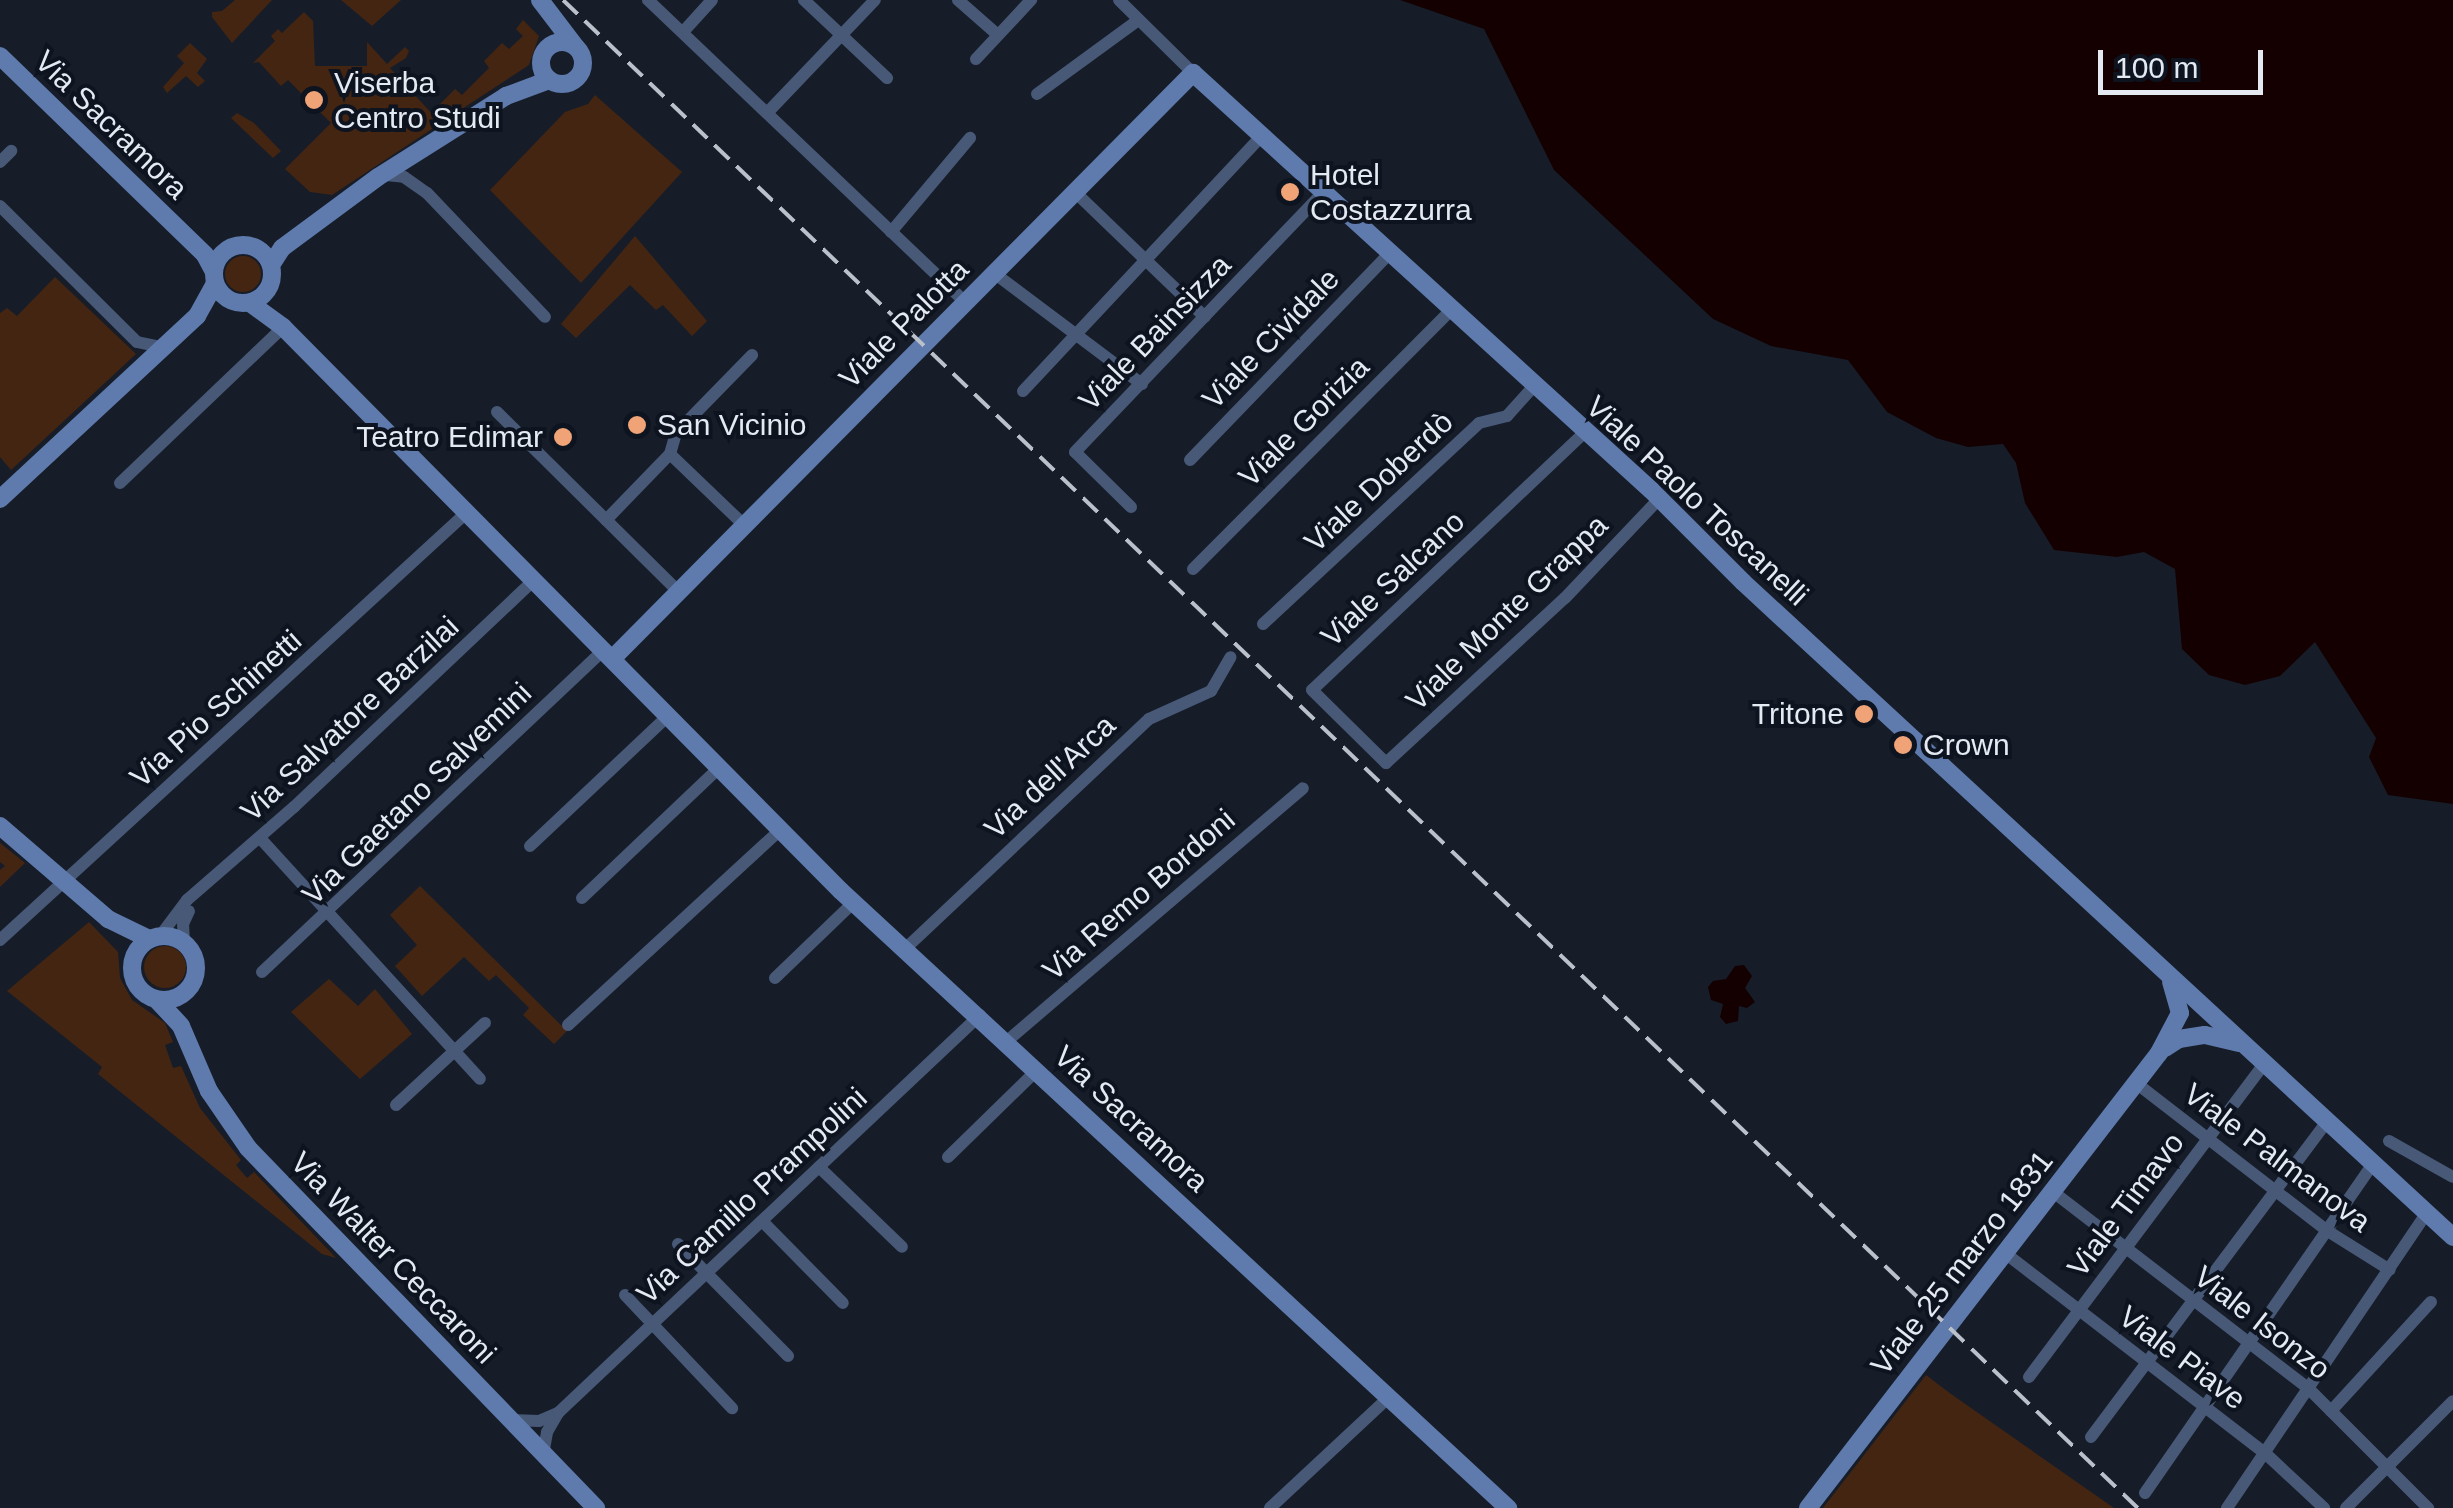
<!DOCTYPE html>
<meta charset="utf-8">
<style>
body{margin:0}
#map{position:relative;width:2453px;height:1508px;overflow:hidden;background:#161d29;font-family:Helvetica,sans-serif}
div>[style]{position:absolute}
.green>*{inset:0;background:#442511}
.round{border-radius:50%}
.water>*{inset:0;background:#140000}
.street>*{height:12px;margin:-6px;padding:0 6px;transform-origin:6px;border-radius:6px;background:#485978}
.secondary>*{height:18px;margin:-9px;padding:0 9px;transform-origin:9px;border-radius:9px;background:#5f7bad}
.secondary>.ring{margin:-9px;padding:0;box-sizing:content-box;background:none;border:18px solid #5f7bad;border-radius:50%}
.rail>*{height:4px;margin-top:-2px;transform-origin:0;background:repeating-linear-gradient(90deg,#bbc1ca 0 20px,transparent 0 30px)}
.dots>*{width:28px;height:28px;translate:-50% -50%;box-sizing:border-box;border:5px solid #0d1420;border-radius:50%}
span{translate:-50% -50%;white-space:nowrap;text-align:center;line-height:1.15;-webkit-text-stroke:8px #0d1420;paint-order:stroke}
.poi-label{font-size:30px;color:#e4e9f2}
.left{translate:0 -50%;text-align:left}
.right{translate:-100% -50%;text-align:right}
.street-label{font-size:30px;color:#e4e9f2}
.scale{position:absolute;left:2098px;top:50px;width:165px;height:45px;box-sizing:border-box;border:5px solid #e4e9f2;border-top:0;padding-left:12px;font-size:30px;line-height:35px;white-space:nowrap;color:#e4e9f2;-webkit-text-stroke:8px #0d1420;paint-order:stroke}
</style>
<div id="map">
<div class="green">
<div style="clip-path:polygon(235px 0,272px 0,232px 43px,212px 17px,212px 12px,222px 11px)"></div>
<div style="clip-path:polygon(341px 0,401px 0,372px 26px)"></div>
<div style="clip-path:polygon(304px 12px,313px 21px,315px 66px,367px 66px,367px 42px,387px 64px,405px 47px,409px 51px,406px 58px,390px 68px,434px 116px,435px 127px,332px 195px,310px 192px,285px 169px,331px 123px,288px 80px,281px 86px,259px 62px,253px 63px,275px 41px,271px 36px,278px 29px,282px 33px)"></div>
<div style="clip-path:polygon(523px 20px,539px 36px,529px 65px,445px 120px,446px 113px,439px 105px,455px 89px,462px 95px,489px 68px,484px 61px,502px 43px,509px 49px,523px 36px,516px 29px)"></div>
<div style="clip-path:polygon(190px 43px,207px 59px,197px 73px,205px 81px,198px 87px,186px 76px,167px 93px,163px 87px,184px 63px,177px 56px)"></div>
<div style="clip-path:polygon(595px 95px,682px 172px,581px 283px,490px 190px,565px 112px,588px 104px)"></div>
<div style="clip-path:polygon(237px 113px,254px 123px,281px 151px,273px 158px,231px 118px)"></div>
<div style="clip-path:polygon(635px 236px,707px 321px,692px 336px,663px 305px,656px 310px,630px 285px,576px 338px,561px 324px)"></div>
<div class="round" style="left:225px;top:256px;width:36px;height:36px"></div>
<div style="clip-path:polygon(55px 277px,136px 354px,11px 470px,0 457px,0 313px,7px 308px,17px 316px)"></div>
<div style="clip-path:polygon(0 843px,25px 863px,0 887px,0 870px,5px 866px,0 862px)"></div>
<div style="clip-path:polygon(420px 886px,567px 1031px,554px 1044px,523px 1015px,529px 1008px,496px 975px,489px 981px,464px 957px,422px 996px,395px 966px,417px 945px,390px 915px)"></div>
<div style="clip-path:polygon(89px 922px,118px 952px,120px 978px,132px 1000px,165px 1023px,173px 1042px,165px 1045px,173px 1068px,181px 1066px,200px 1108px,241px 1160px,236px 1165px,247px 1178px,254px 1172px,336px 1258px,322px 1254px,98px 1074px,102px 1067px,7px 991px)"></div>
<div class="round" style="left:144px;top:946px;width:42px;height:42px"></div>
<div style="clip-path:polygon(329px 979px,358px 1006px,375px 989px,412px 1034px,360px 1079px,291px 1012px)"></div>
<div style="clip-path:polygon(1926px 1375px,1951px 1394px,2114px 1508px,1823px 1508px)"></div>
</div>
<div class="water">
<div style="clip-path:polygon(1400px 0,2453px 0,2453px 804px,2388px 795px,2369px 757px,2376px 738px,2315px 642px,2280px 676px,2245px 685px,2209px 675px,2182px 649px,2175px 569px,2144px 552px,2117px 557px,2054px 550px,2025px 503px,2016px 463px,2003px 444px,1968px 447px,1936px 438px,1887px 412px,1848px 360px,1771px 346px,1713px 319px,1554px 170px,1484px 29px)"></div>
<div style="clip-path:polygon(1744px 965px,1752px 976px,1745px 988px,1755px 1002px,1747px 1008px,1739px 1006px,1738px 1021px,1726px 1024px,1720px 1017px,1723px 1004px,1711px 1000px,1708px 987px,1713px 981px,1726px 979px,1735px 966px)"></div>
</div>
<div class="street">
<div style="left:648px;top:0;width:438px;rotate:43.6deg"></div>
<div style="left:804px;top:0;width:114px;rotate:43.2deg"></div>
<div style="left:958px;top:0;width:53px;rotate:41.2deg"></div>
<div style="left:1119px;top:0;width:104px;rotate:44.6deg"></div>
<div style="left:683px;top:32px;width:43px;rotate:-47.8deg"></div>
<div style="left:976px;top:59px;width:81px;rotate:-47deg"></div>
<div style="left:1037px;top:94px;width:124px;rotate:-36.1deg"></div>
<div style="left:767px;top:113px;width:156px;rotate:-46.3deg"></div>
<div style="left:0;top:162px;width:16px;rotate:-45deg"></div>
<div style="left:386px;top:175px;width:18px;rotate:6deg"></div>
<div style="left:404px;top:177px;width:28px;rotate:35deg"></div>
<div style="left:427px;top:193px;width:171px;rotate:46.4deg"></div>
<div style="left:1075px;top:192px;width:180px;rotate:43.9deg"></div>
<div style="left:0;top:206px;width:193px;rotate:44.8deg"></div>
<div style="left:137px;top:342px;width:25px;rotate:12deg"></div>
<div style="left:891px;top:232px;width:123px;rotate:-50deg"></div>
<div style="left:994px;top:273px;width:185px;rotate:36.9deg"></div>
<div style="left:1023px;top:391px;width:349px;rotate:-46.9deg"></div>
<div style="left:497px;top:412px;width:255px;rotate:44.7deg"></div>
<div style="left:1584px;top:433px;width:374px;rotate:136.6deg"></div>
<div style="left:1312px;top:690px;width:104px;rotate:44.6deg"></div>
<div style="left:1386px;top:763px;width:243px;rotate:-42.7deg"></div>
<div style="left:1565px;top:598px;width:138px;rotate:-46.5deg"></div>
<div style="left:670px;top:454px;width:101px;rotate:43.8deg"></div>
<div style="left:1190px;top:460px;width:286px;rotate:-46deg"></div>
<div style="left:120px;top:483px;width:226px;rotate:-43.7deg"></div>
<div style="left:1131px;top:507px;width:78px;rotate:-135.5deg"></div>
<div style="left:1075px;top:452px;width:362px;rotate:-46.3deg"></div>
<div style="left:606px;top:520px;width:92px;rotate:-45.9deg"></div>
<div style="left:670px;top:454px;width:22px;rotate:-74deg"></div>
<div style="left:676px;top:433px;width:109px;rotate:-45.7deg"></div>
<div style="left:1193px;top:569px;width:366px;rotate:-45.1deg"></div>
<div style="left:1263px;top:624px;width:295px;rotate:-42.9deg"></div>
<div style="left:1479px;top:423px;width:29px;rotate:-14deg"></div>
<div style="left:1507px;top:416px;width:39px;rotate:-48deg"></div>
<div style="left:260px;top:838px;width:326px;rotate:47.6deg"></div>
<div style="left:530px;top:846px;width:190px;rotate:-43.3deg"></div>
<div style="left:582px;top:898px;width:190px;rotate:-43.5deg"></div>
<div style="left:160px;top:936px;width:45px;rotate:-53.1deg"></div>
<div style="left:187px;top:900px;width:142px;rotate:-41deg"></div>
<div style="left:294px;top:807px;width:328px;rotate:-43.4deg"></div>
<div style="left:0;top:940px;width:631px;rotate:-42.49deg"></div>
<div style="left:184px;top:942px;width:18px;rotate:-93deg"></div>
<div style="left:183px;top:924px;width:14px;rotate:-65deg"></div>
<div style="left:906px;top:948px;width:334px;rotate:-43.3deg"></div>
<div style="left:1149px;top:719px;width:68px;rotate:-24.3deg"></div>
<div style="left:1211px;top:691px;width:39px;rotate:-60deg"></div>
<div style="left:262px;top:972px;width:470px;rotate:-43.3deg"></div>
<div style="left:775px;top:978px;width:110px;rotate:-43.9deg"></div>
<div style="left:568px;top:1025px;width:288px;rotate:-42.6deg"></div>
<div style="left:1007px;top:1041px;width:389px;rotate:-40.5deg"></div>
<div style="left:2136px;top:1083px;width:240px;rotate:37.7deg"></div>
<div style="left:2326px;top:1230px;width:75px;rotate:32deg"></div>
<div style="left:396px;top:1105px;width:121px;rotate:-42.7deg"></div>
<div style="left:2389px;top:1141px;width:73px;rotate:29.4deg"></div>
<div style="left:948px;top:1157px;width:124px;rotate:-44.3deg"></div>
<div style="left:819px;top:1167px;width:115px;rotate:43.9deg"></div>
<div style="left:2052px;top:1191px;width:323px;rotate:37.6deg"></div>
<div style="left:2308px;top:1388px;width:170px;rotate:45deg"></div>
<div style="left:762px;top:1221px;width:115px;rotate:45.4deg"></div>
<div style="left:678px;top:1244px;width:157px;rotate:45.5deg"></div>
<div style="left:2005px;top:1253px;width:328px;rotate:37.6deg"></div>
<div style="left:2265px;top:1453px;width:81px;rotate:43deg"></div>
<div style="left:625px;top:1295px;width:156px;rotate:46.6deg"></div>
<div style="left:2029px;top:1377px;width:391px;rotate:-53.1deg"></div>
<div style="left:2331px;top:1411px;width:148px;rotate:-47.5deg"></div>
<div style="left:511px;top:1420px;width:28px;rotate:2deg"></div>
<div style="left:539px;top:1421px;width:21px;rotate:-23deg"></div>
<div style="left:2091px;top:1437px;width:394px;rotate:-53.2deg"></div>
<div style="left:543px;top:1455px;width:23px;rotate:-80deg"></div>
<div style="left:547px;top:1432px;width:22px;rotate:-60deg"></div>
<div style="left:558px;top:1413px;width:580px;rotate:-43.32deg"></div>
<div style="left:2145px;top:1493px;width:400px;rotate:-55.3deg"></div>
<div style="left:1270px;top:1508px;width:163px;rotate:-43deg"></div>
<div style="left:2227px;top:1508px;width:356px;rotate:-55.9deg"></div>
<div style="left:2346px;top:1508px;width:151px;rotate:-45deg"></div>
</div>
<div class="secondary">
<div style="left:540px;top:0;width:58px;rotate:52.7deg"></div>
<div class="ring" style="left:541px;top:42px;width:24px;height:24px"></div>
<div style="left:0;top:56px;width:286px;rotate:44.1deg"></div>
<div style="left:205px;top:255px;width:17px;rotate:62deg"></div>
<div class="ring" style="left:214px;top:245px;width:40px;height:40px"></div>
<div style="left:271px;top:265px;width:20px;rotate:-57deg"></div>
<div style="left:282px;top:248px;width:119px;rotate:-36.5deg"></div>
<div style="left:378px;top:177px;width:151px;rotate:-32.3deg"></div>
<div style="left:506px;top:96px;width:46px;rotate:-20.4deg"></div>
<div style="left:250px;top:303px;width:41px;rotate:36deg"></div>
<div style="left:283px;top:327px;width:793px;rotate:45.31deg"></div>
<div style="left:841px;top:891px;width:909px;rotate:42.77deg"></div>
<div style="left:0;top:499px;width:269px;rotate:-42.9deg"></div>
<div style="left:197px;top:316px;width:37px;rotate:-61deg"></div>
<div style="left:613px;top:658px;width:824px;rotate:-45.25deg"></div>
<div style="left:1193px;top:73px;width:619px;rotate:42.32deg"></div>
<div style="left:1651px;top:490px;width:130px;rotate:45deg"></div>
<div style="left:1743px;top:582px;width:966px;rotate:42.69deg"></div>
<div style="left:0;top:826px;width:143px;rotate:40.7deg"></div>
<div style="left:108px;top:919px;width:46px;rotate:26deg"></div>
<div class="ring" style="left:132px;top:936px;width:46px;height:46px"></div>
<div style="left:157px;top:1000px;width:35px;rotate:47deg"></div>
<div style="left:181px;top:1026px;width:71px;rotate:66.7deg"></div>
<div style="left:209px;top:1091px;width:69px;rotate:55.6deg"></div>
<div style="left:248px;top:1148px;width:501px;rotate:45.97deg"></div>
<div style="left:2165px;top:1048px;width:17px;rotate:-33deg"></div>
<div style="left:2179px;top:1039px;width:26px;rotate:-9deg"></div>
<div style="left:2205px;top:1035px;width:35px;rotate:13deg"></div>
<div style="left:1808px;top:1508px;width:575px;rotate:-52.35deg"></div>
<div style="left:2159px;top:1053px;width:45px;rotate:-62.3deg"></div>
<div style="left:2180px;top:1013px;width:32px;rotate:-106deg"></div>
</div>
<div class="rail">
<div style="left:563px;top:0;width:2181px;rotate:43.76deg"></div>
</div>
<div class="dots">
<div style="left:314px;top:100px;background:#efa377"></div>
<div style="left:1290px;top:192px;background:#efa377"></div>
<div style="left:637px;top:425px;background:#efa377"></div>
<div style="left:563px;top:437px;background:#efa377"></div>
<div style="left:1864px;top:714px;background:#efa377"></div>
<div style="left:1903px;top:745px;background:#efa377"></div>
</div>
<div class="poi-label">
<span class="left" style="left:334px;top:100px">Viserba<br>Centro Studi</span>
<span class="left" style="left:1310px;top:192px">Hotel<br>Costazzurra</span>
<span class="left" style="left:657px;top:425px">San Vicinio</span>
<span class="right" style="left:543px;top:437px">Teatro Edimar</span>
<span class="right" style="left:1844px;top:714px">Tritone</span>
<span class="left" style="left:1923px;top:745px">Crown</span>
</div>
<div class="street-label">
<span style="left:111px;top:125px;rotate:44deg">Via Sacramora</span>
<span style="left:904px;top:324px;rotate:-45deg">Viale Palotta</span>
<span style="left:1155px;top:333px;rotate:-46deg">Viale Bainsizza</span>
<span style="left:1271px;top:339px;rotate:-46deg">Viale Cividale</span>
<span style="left:1304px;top:422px;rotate:-45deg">Viale Gorizia</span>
<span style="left:1379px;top:482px;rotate:-43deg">Viale Doberdò</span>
<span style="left:1697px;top:501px;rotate:43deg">Viale Paolo Toscanelli</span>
<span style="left:1393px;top:579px;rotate:-43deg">Viale Salcano</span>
<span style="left:1507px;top:613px;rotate:-44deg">Viale Monte Grappa</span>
<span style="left:216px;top:709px;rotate:-42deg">Via Pio Schinetti</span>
<span style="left:350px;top:719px;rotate:-43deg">Via Salvatore Barzilai</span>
<span style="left:1050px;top:777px;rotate:-43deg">Via dell'Arca</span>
<span style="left:417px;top:794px;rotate:-44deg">Via Gaetano Salvemini</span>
<span style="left:1139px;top:895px;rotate:-41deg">Via Remo Bordoni</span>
<span style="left:1131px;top:1119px;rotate:43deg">Via Sacramora</span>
<span style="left:2277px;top:1158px;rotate:37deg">Viale Palmanova</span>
<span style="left:752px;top:1196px;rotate:-43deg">Via Camillo Prampolini</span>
<span style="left:2126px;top:1205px;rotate:-53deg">Viale Timavo</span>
<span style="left:393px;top:1258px;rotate:46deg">Via Walter Ceccaroni</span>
<span style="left:1962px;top:1263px;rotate:-52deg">Viale 25 marzo 1831</span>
<span style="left:2262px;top:1323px;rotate:38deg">Viale Isonzo</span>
<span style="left:2182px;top:1358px;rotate:37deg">Viale Piave</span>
</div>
<div class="scale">100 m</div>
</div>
